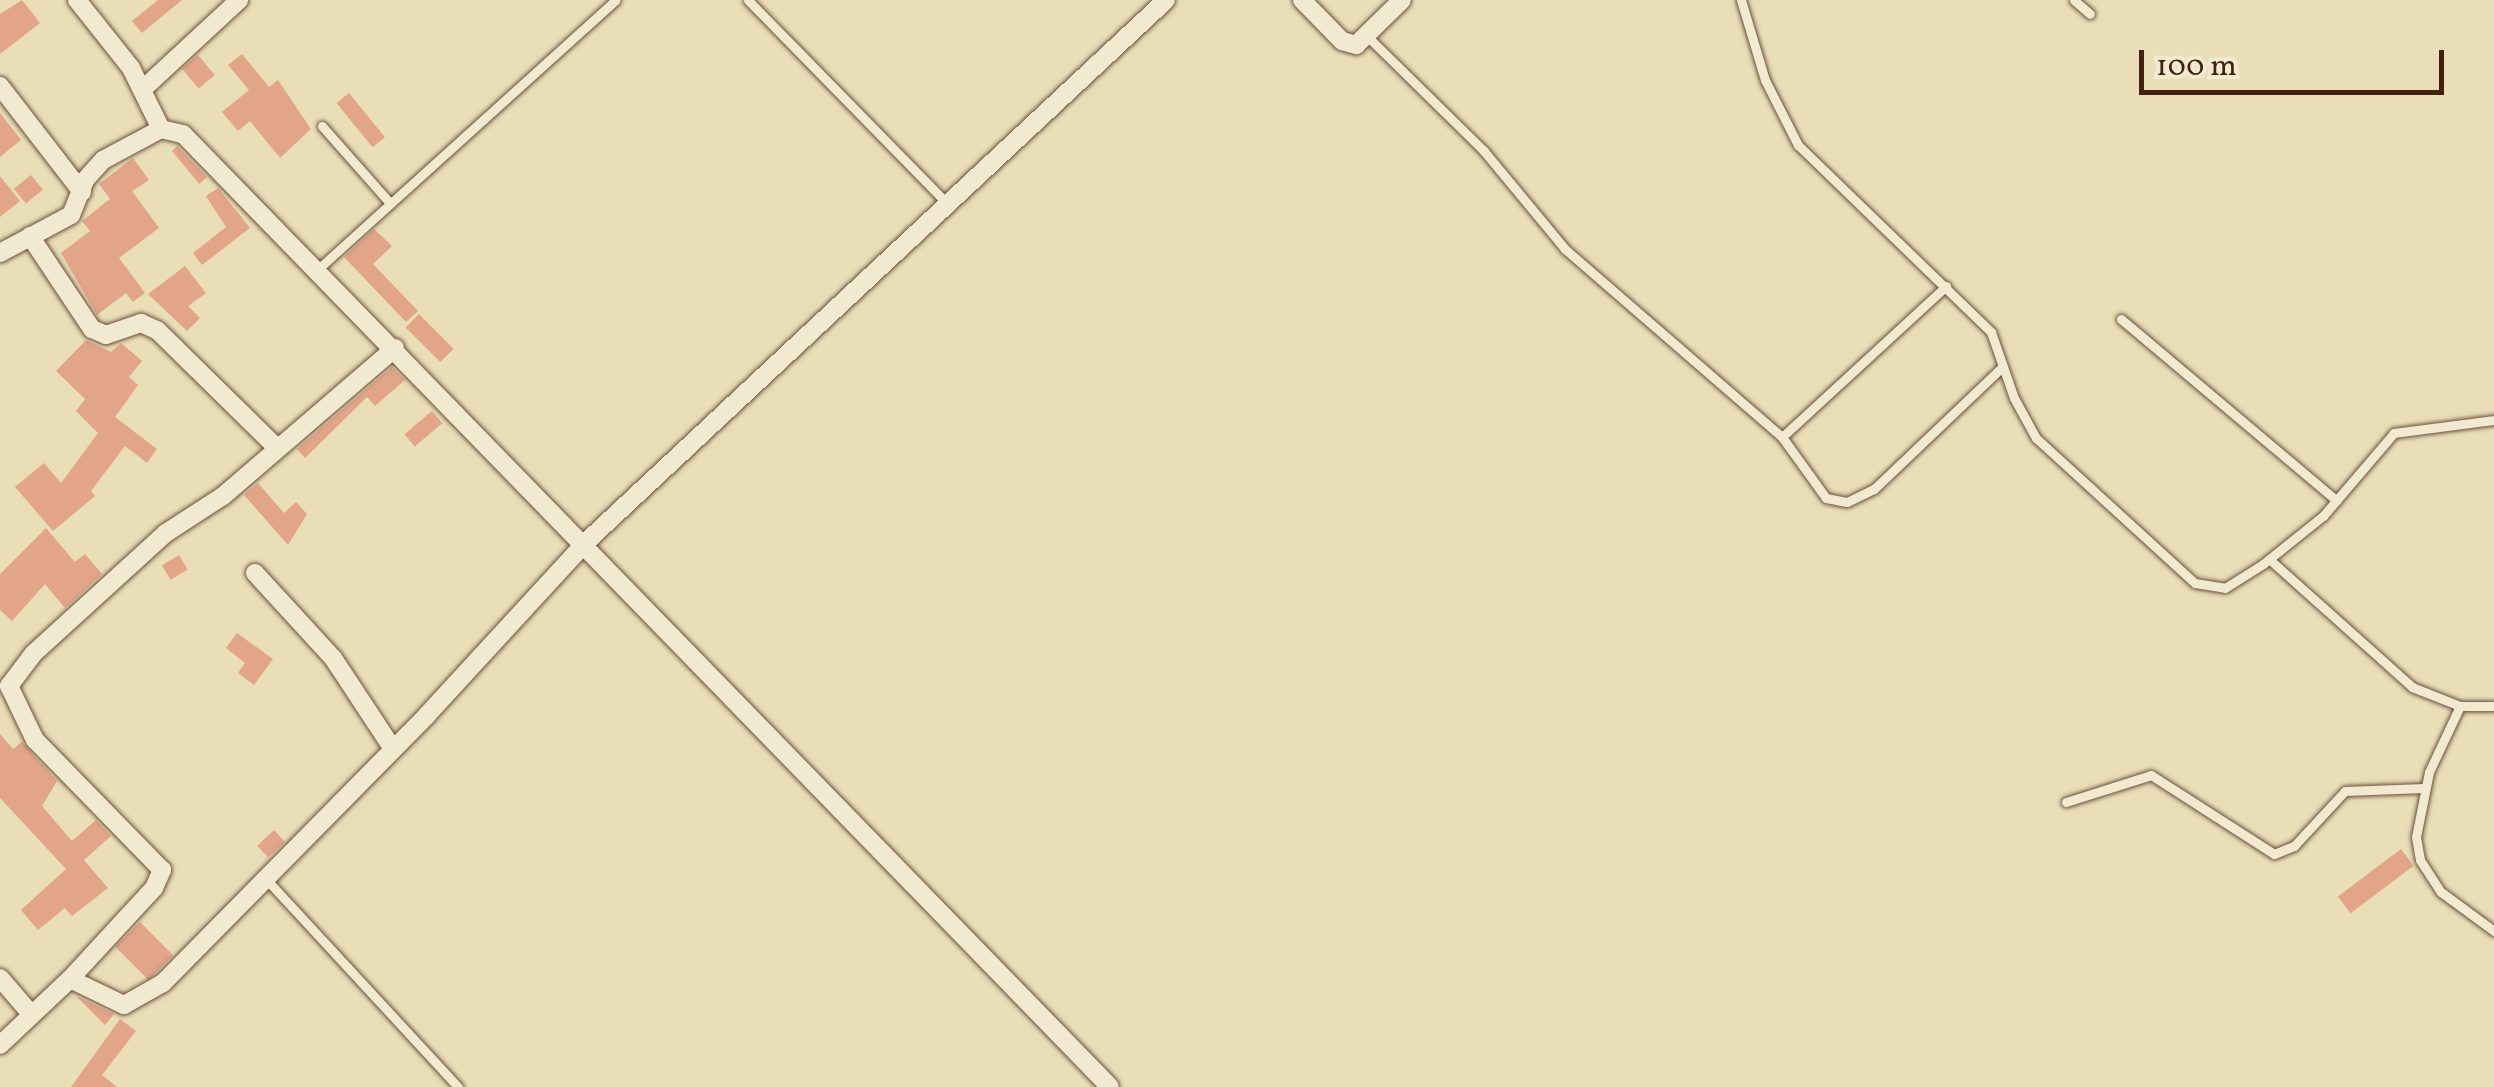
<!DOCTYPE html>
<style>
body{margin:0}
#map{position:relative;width:2494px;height:1087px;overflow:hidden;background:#e9deb8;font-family:Vollkorn,serif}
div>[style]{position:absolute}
.building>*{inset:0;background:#e3a589;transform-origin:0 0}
.roads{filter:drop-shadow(0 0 2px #6c503b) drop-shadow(0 0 2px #6c503b)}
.service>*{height:9px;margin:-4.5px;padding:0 4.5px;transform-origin:4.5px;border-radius:4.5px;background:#f1ead1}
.minor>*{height:18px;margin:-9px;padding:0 9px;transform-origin:9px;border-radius:9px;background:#f1ead1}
span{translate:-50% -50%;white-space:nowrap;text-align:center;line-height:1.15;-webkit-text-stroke:8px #f1ead1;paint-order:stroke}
.scale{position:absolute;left:2139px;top:50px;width:305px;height:45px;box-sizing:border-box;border:5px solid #422111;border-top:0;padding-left:12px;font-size:30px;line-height:35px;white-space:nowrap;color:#422111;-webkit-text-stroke:8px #f1ead1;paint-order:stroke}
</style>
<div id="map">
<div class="building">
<div style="clip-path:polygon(22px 0,40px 23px,0 54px,0 14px)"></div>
<div style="clip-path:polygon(158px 0,182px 0,142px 33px,132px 21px)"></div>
<div style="clip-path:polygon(242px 54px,269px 87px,278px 80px,311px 129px,280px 158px,250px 121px,238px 131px,222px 112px,249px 90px,228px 65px)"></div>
<div style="left:198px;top:55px;width:26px;height:21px;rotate:50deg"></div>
<div style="left:349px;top:93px;width:57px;height:16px;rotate:51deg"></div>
<div style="clip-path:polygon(0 113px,21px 140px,0 157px)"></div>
<div style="clip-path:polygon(177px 146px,207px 177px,199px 184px,172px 151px)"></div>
<div style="clip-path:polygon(133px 158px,149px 180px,132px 191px,159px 228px,119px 258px,145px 293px,133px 302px,126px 293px,97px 315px,61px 253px,90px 231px,82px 221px,110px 199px,99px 184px)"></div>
<div style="left:31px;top:175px;width:19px;height:22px;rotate:51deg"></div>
<div style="clip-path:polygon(0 176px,20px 201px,0 217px)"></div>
<div style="clip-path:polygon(218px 188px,250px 228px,202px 265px,193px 253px,226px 227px,206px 196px)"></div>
<div style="clip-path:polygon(374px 229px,392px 246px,373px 264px,418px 311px,406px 322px,344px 257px)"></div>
<div style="clip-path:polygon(185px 266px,206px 293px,188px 306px,200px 318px,187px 331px,148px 294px)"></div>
<div style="left:419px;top:314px;width:49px;height:19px;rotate:45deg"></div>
<div style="clip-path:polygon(86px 340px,111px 352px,121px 343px,142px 361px,129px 377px,138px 385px,115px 417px,157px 449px,147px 463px,125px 446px,91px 491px,95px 496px,53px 531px,15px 487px,44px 463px,61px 483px,98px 433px,76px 411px,85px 399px,56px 371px)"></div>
<div style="clip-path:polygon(392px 367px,405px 380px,375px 406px,367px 397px,305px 458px,297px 449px)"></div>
<div style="left:432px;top:411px;width:16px;height:36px;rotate:50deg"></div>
<div style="clip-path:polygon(258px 483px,284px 513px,296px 502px,307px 514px,288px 545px,244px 495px)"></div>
<div style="clip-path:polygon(46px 528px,75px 562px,85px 554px,102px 574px,65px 608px,45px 584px,12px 621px,0 610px,0 574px)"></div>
<div style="left:179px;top:555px;width:17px;height:20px;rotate:59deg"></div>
<div style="clip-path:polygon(237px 633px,273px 659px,254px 685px,238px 673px,245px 663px,226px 648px)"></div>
<div style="clip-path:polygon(0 734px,13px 749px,22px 742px,57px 781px,42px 806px,72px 841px,96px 820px,111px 836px,84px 860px,108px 888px,72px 916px,65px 908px,38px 930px,21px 910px,66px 869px,0 798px)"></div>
<div style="left:274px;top:830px;width:16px;height:23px;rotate:47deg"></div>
<div style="left:2401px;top:849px;width:21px;height:79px;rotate:53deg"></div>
<div style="left:140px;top:922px;width:47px;height:35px;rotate:45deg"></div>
<div style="clip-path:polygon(76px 996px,114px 1014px,105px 1025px)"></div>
<div style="clip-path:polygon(120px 1019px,136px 1031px,102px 1075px,117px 1087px,71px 1087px)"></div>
</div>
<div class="roads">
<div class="service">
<div style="left:748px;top:0;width:286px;rotate:45.6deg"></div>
<div style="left:1741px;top:0;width:84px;rotate:73.3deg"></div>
<div style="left:1765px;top:80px;width:73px;rotate:63.1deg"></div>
<div style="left:1798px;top:145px;width:269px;rotate:44.1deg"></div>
<div style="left:1991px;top:332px;width:70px;rotate:70.8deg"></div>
<div style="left:2014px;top:398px;width:46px;rotate:61.2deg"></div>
<div style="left:2036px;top:438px;width:215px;rotate:42.4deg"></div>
<div style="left:2195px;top:583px;width:30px;rotate:9deg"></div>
<div style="left:2225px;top:588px;width:45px;rotate:-32.3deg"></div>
<div style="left:2263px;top:564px;width:77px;rotate:-38.7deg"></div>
<div style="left:2323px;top:516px;width:109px;rotate:-49.5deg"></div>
<div style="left:2394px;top:433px;width:101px;rotate:-7.4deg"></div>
<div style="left:2074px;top:0;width:21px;rotate:41deg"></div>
<div style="left:1368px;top:37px;width:163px;rotate:44.5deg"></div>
<div style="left:1484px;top:151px;width:127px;rotate:50.4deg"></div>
<div style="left:1565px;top:249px;width:287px;rotate:40.9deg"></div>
<div style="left:1782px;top:437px;width:75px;rotate:54.2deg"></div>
<div style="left:1826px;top:498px;width:21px;rotate:11deg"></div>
<div style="left:1847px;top:502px;width:30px;rotate:-26deg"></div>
<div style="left:1874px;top:489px;width:178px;rotate:-43.6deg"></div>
<div style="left:322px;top:126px;width:103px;rotate:48.6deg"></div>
<div style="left:318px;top:269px;width:401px;rotate:-42.1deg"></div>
<div style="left:2121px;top:319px;width:282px;rotate:40.1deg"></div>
<div style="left:1782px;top:437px;width:223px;rotate:-42.6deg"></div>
<div style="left:2269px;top:559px;width:192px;rotate:41.8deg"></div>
<div style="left:2412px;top:687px;width:52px;rotate:21.6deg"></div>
<div style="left:2460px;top:706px;width:34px"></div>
<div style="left:2460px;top:706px;width:73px;rotate:115.2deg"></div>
<div style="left:2429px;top:772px;width:66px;rotate:101.3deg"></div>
<div style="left:2416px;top:837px;width:23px;rotate:80deg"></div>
<div style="left:2420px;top:860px;width:38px;rotate:57deg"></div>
<div style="left:2441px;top:892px;width:66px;rotate:36.3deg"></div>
<div style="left:2066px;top:802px;width:89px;rotate:-17.6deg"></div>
<div style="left:2151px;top:775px;width:146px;rotate:32.7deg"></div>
<div style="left:2274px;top:854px;width:22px;rotate:-22deg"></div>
<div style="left:2294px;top:846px;width:75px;rotate:-47.2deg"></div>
<div style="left:2345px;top:791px;width:79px;rotate:-2.2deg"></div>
<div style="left:267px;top:880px;width:282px;rotate:47.3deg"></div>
</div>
<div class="minor">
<div style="left:77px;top:0;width:87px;rotate:51.5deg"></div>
<div style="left:131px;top:68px;width:68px;rotate:63.8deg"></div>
<div style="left:1302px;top:0;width:57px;rotate:45.7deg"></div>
<div style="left:1342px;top:41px;width:15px;rotate:16deg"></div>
<div style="left:1356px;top:45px;width:64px;rotate:-44.4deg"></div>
<div style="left:0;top:86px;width:134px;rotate:52.3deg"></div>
<div style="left:143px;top:89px;width:131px;rotate:-42.8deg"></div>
<div style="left:30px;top:236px;width:112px;rotate:56.3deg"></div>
<div style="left:92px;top:329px;width:15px;rotate:23deg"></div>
<div style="left:106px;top:335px;width:37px;rotate:-19deg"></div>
<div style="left:141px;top:323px;width:17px;rotate:24deg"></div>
<div style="left:157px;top:330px;width:165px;rotate:44.5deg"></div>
<div style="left:0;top:253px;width:81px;rotate:-28.2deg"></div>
<div style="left:71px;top:215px;width:38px;rotate:-68deg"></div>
<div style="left:85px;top:180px;width:27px;rotate:-48deg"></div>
<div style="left:103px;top:160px;width:66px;rotate:-28.1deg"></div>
<div style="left:161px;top:129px;width:23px;rotate:13deg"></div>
<div style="left:183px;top:134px;width:1329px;rotate:45.79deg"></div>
<div style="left:255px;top:573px;width:115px;rotate:47.5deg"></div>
<div style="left:333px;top:658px;width:109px;rotate:56.6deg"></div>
<div style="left:0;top:978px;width:48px;rotate:49.3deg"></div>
<div style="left:70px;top:979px;width:124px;rotate:-47.3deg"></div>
<div style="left:154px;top:888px;width:20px;rotate:-66deg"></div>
<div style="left:162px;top:870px;width:182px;rotate:-134.3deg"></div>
<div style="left:35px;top:740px;width:60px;rotate:-115.7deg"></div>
<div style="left:9px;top:686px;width:41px;rotate:-52.9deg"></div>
<div style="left:34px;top:653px;width:178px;rotate:-42.3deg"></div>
<div style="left:166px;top:533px;width:68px;rotate:-33deg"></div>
<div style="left:223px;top:496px;width:227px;rotate:-40.7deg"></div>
<div style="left:0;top:1045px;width:96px;rotate:-43.3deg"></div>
<div style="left:70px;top:979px;width:60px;rotate:25.7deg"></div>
<div style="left:124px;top:1005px;width:45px;rotate:-29.4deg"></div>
<div style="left:163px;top:983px;width:376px;rotate:-45.4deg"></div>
<div style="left:427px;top:715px;width:234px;rotate:-47.4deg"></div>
<div style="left:585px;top:543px;width:795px;rotate:-43.06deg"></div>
</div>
</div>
<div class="scale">100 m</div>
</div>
